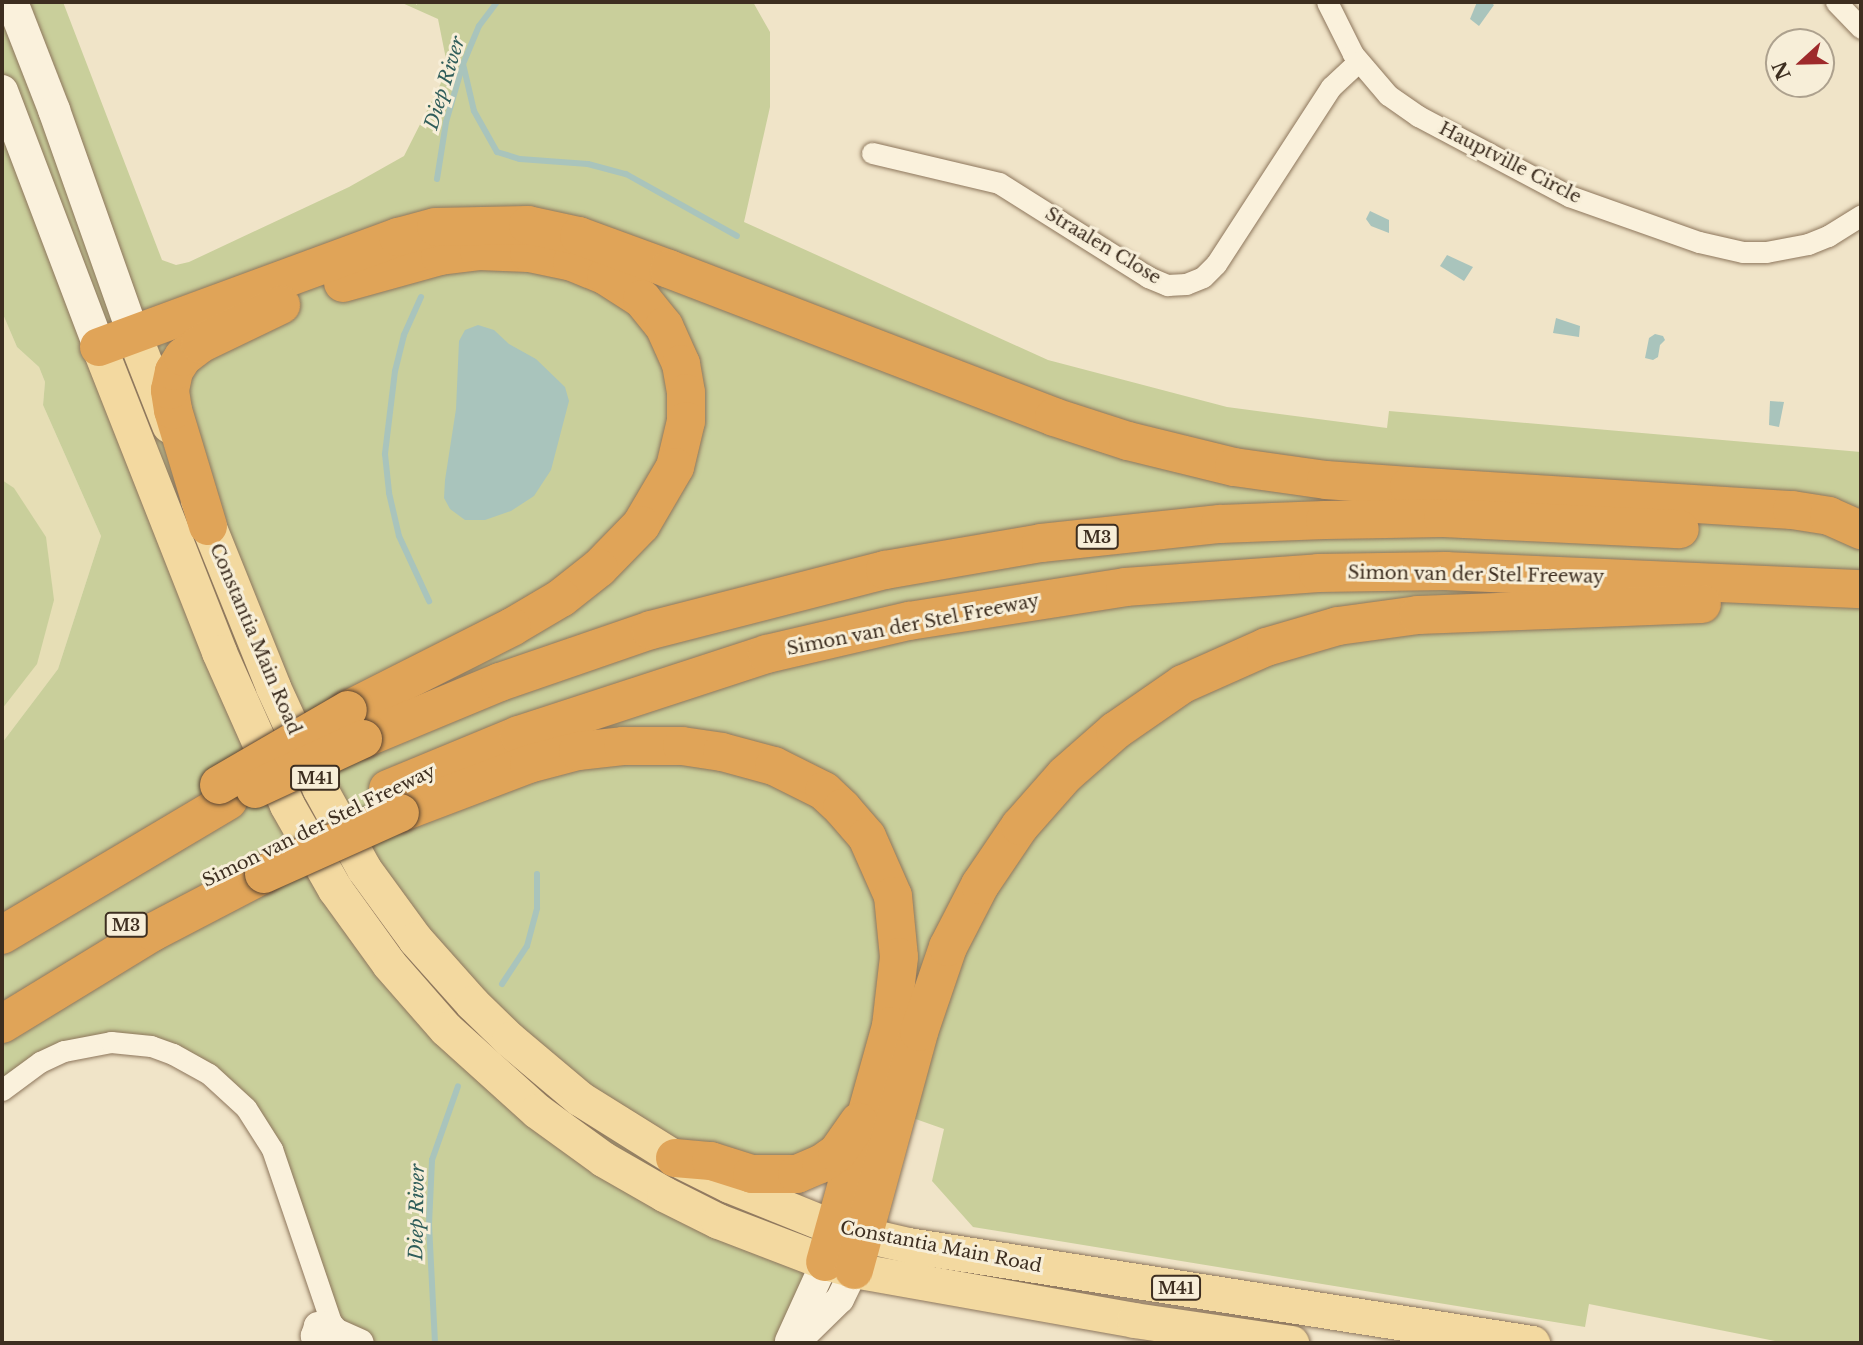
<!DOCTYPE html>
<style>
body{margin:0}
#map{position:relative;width:1863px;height:1345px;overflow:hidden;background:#f0e4c8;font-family:"Libre Baskerville",serif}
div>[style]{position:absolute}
.farmland>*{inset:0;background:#e6deb5}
.green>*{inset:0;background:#c9cf9b}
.water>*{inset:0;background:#a9c4bc}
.stream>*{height:6px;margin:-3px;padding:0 3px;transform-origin:3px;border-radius:3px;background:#a9c4bc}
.roads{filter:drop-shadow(0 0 2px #8d765c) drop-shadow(0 0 2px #8d765c)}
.minor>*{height:21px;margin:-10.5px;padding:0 10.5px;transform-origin:10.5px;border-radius:10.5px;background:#faf1dc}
.tertiary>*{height:28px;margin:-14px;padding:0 14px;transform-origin:14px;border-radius:14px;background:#faf1dc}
.secondary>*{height:32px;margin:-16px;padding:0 16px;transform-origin:16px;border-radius:16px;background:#faf1dc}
.primary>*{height:35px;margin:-17.5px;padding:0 17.5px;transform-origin:17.5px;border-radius:17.5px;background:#f3d9a0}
.motorway>*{height:38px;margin:-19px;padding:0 19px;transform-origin:19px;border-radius:19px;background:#e0a458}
.bridges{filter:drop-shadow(0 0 2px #5b4430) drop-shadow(0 0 2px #5b4430)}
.motorway-bridge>*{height:38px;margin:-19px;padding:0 19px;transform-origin:19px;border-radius:19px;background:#e0a458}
span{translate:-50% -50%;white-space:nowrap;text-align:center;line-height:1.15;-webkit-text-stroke:6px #f7eed8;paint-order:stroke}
.shield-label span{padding:2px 5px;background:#f7eed8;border:2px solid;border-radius:5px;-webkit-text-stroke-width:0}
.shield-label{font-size:16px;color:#3d2e20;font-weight:700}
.street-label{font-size:18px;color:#3d2e20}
.water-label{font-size:19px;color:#2f5d5a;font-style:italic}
.frame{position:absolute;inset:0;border:4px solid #3d2e20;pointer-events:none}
.north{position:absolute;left:1765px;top:28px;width:70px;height:70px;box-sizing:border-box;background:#f7eed8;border:2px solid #ada18e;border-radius:50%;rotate:248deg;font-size:19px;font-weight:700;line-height:28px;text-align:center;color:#3d2e20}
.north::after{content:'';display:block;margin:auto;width:24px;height:32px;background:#9e2a2b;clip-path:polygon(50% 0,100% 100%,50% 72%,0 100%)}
</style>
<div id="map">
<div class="farmland">
<div style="clip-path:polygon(2px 312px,17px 347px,39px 367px,45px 382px,43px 405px,101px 536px,58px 669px,2px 743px)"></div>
</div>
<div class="green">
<div style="clip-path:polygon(2px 2px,63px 2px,162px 260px,176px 265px,189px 262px,349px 187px,404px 156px,448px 69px,438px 19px,400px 2px,416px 2px,416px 5px,419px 2px,753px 2px,770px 32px,770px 107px,744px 222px,1048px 360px,1227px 407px,1387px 428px,1389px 411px,1861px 452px,1861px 1343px,1785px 1343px,1589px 1304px,1585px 1327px,973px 1227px,932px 1181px,944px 1129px,870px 1103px,829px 1159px,675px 1158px,664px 1193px,825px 1262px,788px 1343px,360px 1343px,335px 1332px,259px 1126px,173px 1054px,92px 1044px,2px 1090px,2px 743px,58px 669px,101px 536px,43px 405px,45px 382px,39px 367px,17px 347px,2px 312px)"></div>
<div style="clip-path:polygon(2px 480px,14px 488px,46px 537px,54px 600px,37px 664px,2px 709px)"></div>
</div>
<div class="water">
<div style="clip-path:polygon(1477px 2px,1490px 2px,1494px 5px,1479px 26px,1470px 19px)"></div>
<div style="clip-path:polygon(1370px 211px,1389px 220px,1389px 233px,1371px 226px,1366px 219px)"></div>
<div style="clip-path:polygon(1447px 255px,1473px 267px,1464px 281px,1440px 266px)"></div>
<div style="clip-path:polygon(1556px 318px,1580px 326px,1579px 337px,1553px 333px)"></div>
<div style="clip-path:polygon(478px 325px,494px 330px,509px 344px,536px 359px,565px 387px,569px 401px,551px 470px,534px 496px,511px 511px,485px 520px,465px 520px,450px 509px,444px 498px,445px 480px,456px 409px,459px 341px,465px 330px)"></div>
<div style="clip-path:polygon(1655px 334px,1663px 336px,1665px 340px,1660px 345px,1658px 357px,1653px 360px,1645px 358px,1649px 338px)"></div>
<div style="clip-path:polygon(1770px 401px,1784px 402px,1779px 427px,1769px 425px)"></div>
</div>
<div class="stream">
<div style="left:463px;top:64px;width:48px;rotate:76.8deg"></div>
<div style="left:474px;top:111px;width:47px;rotate:60.7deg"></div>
<div style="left:497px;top:152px;width:24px;rotate:17deg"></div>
<div style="left:520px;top:159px;width:68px;rotate:4.2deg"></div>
<div style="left:588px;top:164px;width:39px;rotate:15deg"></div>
<div style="left:626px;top:174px;width:127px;rotate:29.2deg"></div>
<div style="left:437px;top:179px;width:58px;rotate:-81deg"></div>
<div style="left:446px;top:122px;width:60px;rotate:-73.7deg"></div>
<div style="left:463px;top:64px;width:41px;rotate:-67.2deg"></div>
<div style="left:479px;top:26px;width:30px;rotate:-53deg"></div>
<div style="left:421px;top:297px;width:42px;rotate:114.1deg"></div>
<div style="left:404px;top:335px;width:37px;rotate:104deg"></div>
<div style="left:395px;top:371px;width:84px;rotate:96.9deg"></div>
<div style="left:385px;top:454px;width:39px;rotate:84deg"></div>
<div style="left:389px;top:493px;width:44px;rotate:76.9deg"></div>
<div style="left:399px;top:536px;width:72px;rotate:65.2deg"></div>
<div style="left:502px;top:984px;width:45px;rotate:-56.7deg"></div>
<div style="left:527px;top:946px;width:39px;rotate:-75deg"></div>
<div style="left:537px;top:908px;width:34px;rotate:-90deg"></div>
<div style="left:435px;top:1343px;width:119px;rotate:-92.9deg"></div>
<div style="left:429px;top:1224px;width:64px;rotate:-87.3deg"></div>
<div style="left:432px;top:1160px;width:78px;rotate:-70.6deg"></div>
</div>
<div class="roads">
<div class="minor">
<div style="left:1327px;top:2px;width:58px;rotate:63.4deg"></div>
<div style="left:1353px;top:54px;width:54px;rotate:49.5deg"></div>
<div style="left:1388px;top:95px;width:37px;rotate:35deg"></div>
<div style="left:1418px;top:116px;width:171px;rotate:27.9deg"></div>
<div style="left:1569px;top:196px;width:138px;rotate:19.5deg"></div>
<div style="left:1699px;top:242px;width:45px;rotate:12.8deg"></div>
<div style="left:1743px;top:252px;width:23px"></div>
<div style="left:1766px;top:252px;width:43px;rotate:-10.8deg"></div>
<div style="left:1808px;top:244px;width:22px;rotate:-22deg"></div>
<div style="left:1828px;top:236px;width:39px;rotate:-32deg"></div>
<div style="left:1836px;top:2px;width:36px;rotate:46deg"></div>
<div style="left:872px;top:153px;width:130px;rotate:13.3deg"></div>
<div style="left:999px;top:183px;width:176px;rotate:32.2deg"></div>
<div style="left:1148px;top:277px;width:21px;rotate:23deg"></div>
<div style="left:1167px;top:285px;width:19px;rotate:-3deg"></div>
<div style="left:1186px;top:284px;width:18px;rotate:-22deg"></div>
<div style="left:1203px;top:277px;width:18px;rotate:-45deg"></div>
<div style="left:1216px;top:264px;width:211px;rotate:-57deg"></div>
<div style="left:1331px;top:87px;width:37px;rotate:-43deg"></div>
<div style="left:2px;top:1090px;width:47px;rotate:-36.4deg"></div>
<div style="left:40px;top:1062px;width:26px;rotate:-25deg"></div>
<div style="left:64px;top:1051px;width:48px;rotate:-10.8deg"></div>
<div style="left:111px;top:1042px;width:40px;rotate:5.7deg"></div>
<div style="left:151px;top:1046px;width:23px;rotate:20deg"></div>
<div style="left:173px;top:1054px;width:41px;rotate:29.1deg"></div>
<div style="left:209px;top:1074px;width:50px;rotate:42.6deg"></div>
<div style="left:246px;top:1108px;width:49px;rotate:57.6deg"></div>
<div style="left:272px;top:1149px;width:189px;rotate:71.2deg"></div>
</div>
<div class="tertiary">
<div style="left:335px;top:1332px;width:27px;rotate:24deg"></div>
<div style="left:789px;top:1341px;width:87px;rotate:-65.5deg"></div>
<div style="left:320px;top:1343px;width:9px;rotate:-126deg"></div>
<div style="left:315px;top:1336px;width:10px;rotate:-73deg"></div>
<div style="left:318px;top:1326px;width:11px;rotate:-5deg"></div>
<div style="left:329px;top:1325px;width:9px;rotate:49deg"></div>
<div style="left:795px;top:1343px;width:63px;rotate:-44.4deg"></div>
<div style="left:840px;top:1299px;width:32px;rotate:-64deg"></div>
</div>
<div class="secondary">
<div style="left:12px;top:2px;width:116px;rotate:68.7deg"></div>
<div style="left:54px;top:110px;width:237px;rotate:70.5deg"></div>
<div style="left:2px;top:91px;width:274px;rotate:69.2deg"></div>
</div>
<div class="primary">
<div style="left:133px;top:333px;width:99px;rotate:68.6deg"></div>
<div style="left:99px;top:347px;width:328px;rotate:68.5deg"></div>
<div style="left:219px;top:652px;width:167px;rotate:66deg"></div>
<div style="left:287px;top:805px;width:97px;rotate:60.3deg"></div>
<div style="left:335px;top:889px;width:92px;rotate:54.2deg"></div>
<div style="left:389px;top:964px;width:86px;rotate:48.8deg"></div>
<div style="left:446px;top:1029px;width:122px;rotate:42deg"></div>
<div style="left:537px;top:1111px;width:82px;rotate:36deg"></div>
<div style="left:603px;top:1159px;width:70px;rotate:29.8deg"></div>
<div style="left:664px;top:1194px;width:60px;rotate:26.6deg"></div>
<div style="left:718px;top:1221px;width:115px;rotate:21deg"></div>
<div style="left:825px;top:1262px;width:30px;rotate:15deg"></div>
<div style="left:854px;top:1270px;width:284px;rotate:10.1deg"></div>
<div style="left:1134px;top:1320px;width:159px;rotate:8.3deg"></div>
<div style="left:198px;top:500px;width:201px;rotate:68.1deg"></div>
<div style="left:273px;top:687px;width:112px;rotate:65.3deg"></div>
<div style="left:320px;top:789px;width:91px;rotate:61.2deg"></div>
<div style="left:364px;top:869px;width:87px;rotate:53.9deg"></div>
<div style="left:415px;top:939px;width:86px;rotate:48.3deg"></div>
<div style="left:472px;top:1003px;width:52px;rotate:44.2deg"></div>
<div style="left:509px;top:1039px;width:92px;rotate:40.1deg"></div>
<div style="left:579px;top:1098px;width:113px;rotate:32deg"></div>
<div style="left:675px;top:1158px;width:60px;rotate:26.6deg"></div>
<div style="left:729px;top:1185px;width:114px;rotate:22.1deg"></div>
<div style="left:835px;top:1228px;width:75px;rotate:13.1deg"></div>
<div style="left:908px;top:1245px;width:632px;rotate:8.93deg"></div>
</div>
<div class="motorway">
<div style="left:343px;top:283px;width:101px;rotate:-15.6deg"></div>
<div style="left:440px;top:256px;width:39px;rotate:-7deg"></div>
<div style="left:479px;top:251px;width:50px;rotate:2.3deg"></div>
<div style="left:529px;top:253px;width:44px;rotate:11.8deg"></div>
<div style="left:572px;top:262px;width:37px;rotate:22deg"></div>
<div style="left:606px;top:276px;width:43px;rotate:32.6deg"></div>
<div style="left:642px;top:299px;width:35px;rotate:51deg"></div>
<div style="left:664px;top:326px;width:42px;rotate:65.9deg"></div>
<div style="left:681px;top:364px;width:29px;rotate:80deg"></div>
<div style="left:686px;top:393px;width:28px;rotate:90deg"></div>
<div style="left:686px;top:421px;width:47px;rotate:103.4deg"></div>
<div style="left:675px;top:467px;width:67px;rotate:120.4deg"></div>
<div style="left:641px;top:525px;width:60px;rotate:134.3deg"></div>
<div style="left:599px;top:568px;width:48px;rotate:141.7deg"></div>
<div style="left:561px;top:598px;width:57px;rotate:149.4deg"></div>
<div style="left:512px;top:627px;width:184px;rotate:153.2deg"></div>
<div style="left:99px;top:347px;width:319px;rotate:-20.2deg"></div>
<div style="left:398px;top:237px;width:39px;rotate:-15deg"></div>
<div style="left:436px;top:227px;width:92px;rotate:-1.2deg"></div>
<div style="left:528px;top:225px;width:52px;rotate:12.2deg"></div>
<div style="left:579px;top:236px;width:96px;rotate:20.1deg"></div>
<div style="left:669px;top:269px;width:412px;rotate:21deg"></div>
<div style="left:1054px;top:417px;width:78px;rotate:18deg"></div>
<div style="left:1128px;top:441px;width:109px;rotate:13.8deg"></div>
<div style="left:1234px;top:467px;width:93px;rotate:8deg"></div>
<div style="left:1326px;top:480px;width:83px;rotate:4.1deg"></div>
<div style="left:1409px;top:486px;width:384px;rotate:3.6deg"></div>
<div style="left:1792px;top:510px;width:37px;rotate:9deg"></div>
<div style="left:1829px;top:516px;width:35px;rotate:24deg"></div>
<div style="left:208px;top:526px;width:121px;rotate:-106.8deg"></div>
<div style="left:173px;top:410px;width:20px;rotate:-99deg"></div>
<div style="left:170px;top:390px;width:19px;rotate:-78deg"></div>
<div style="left:174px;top:371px;width:17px;rotate:-57deg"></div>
<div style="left:183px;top:357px;width:21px;rotate:-37deg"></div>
<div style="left:200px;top:344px;width:90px;rotate:-25.7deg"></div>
<div style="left:363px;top:739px;width:148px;rotate:-22.6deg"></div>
<div style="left:500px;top:682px;width:160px;rotate:-19deg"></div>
<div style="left:651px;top:630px;width:242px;rotate:-14.4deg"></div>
<div style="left:885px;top:570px;width:158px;rotate:-9.8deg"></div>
<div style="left:1041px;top:543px;width:180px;rotate:-6.1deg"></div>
<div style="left:1220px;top:524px;width:105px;rotate:-2.2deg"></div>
<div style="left:1325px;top:520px;width:118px;rotate:-1deg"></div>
<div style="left:1443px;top:518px;width:237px;rotate:2.7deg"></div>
<div style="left:388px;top:789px;width:142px;rotate:-22.4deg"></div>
<div style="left:519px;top:735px;width:261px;rotate:-18.1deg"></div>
<div style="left:767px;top:654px;width:146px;rotate:-13.1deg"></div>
<div style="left:909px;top:621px;width:219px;rotate:-8.9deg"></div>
<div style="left:1125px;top:587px;width:194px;rotate:-4.1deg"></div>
<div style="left:1318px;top:573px;width:128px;rotate:-0.9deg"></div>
<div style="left:1446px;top:571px;width:415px;rotate:2.5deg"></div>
<div style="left:400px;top:813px;width:138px;rotate:-20.8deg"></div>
<div style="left:529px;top:764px;width:51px;rotate:-14.9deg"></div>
<div style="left:578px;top:751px;width:45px;rotate:-6.3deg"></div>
<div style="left:623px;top:746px;width:59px"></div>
<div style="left:682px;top:746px;width:40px;rotate:8.5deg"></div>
<div style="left:722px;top:752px;width:54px;rotate:15.1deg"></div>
<div style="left:774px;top:766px;width:56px;rotate:26.6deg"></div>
<div style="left:824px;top:791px;width:25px;rotate:43deg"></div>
<div style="left:842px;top:808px;width:38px;rotate:49deg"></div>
<div style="left:867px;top:837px;width:64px;rotate:66.2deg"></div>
<div style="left:893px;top:896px;width:61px;rotate:84.4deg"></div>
<div style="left:899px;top:957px;width:69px;rotate:96.6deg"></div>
<div style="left:891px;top:1026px;width:245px;rotate:105.6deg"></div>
<div style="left:2px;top:935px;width:263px;rotate:-30.7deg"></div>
<div style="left:2px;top:1024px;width:177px;rotate:-31.4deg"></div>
<div style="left:153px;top:932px;width:125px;rotate:-27.6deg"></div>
<div style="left:675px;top:1158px;width:36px;rotate:5deg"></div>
<div style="left:711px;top:1161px;width:43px;rotate:17.6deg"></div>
<div style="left:752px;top:1174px;width:45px"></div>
<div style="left:797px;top:1174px;width:26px;rotate:-23deg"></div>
<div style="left:821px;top:1164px;width:19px;rotate:-35deg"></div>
<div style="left:837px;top:1153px;width:38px;rotate:-55deg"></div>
<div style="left:854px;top:1270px;width:247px;rotate:-74.7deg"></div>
<div style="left:919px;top:1032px;width:90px;rotate:-71.2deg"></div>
<div style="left:948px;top:947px;width:70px;rotate:-62.7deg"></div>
<div style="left:980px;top:885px;width:71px;rotate:-55.9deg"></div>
<div style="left:1020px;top:826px;width:68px;rotate:-48.6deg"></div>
<div style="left:1065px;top:775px;width:67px;rotate:-41.3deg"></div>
<div style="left:1115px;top:731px;width:83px;rotate:-34.7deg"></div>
<div style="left:1183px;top:684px;width:91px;rotate:-24deg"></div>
<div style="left:1266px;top:647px;width:75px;rotate:-16.3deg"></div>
<div style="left:1338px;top:626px;width:81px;rotate:-7.8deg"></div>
<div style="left:1418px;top:615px;width:284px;rotate:-2.2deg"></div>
</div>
</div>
<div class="bridges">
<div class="motorway-bridge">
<div style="left:219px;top:785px;width:149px;rotate:-30.2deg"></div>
<div style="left:255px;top:789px;width:119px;rotate:-24.8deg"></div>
<div style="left:264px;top:874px;width:149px;rotate:-24.2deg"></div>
</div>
</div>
<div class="shield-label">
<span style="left:1097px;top:537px">M3</span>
<span style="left:315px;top:778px">M41</span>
<span style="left:126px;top:925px">M3</span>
<span style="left:1176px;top:1288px">M41</span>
</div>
<div class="street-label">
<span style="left:1510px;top:163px;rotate:27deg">Hauptville Circle</span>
<span style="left:1103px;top:246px;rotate:31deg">Straalen Close</span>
<span style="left:1476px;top:575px;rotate:1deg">Simon van der Stel Freeway</span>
<span style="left:913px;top:625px;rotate:-11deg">Simon van der Stel Freeway</span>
<span style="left:255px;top:639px;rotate:67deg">Constantia Main Road</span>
<span style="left:319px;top:826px;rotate:-26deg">Simon van der Stel Freeway</span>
<span style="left:941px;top:1247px;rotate:11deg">Constantia Main Road</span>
</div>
<div class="water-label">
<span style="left:445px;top:83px;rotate:-73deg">Diep River</span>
<span style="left:417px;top:1212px;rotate:-89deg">Diep River</span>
</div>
<div class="frame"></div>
<div class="north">N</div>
</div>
